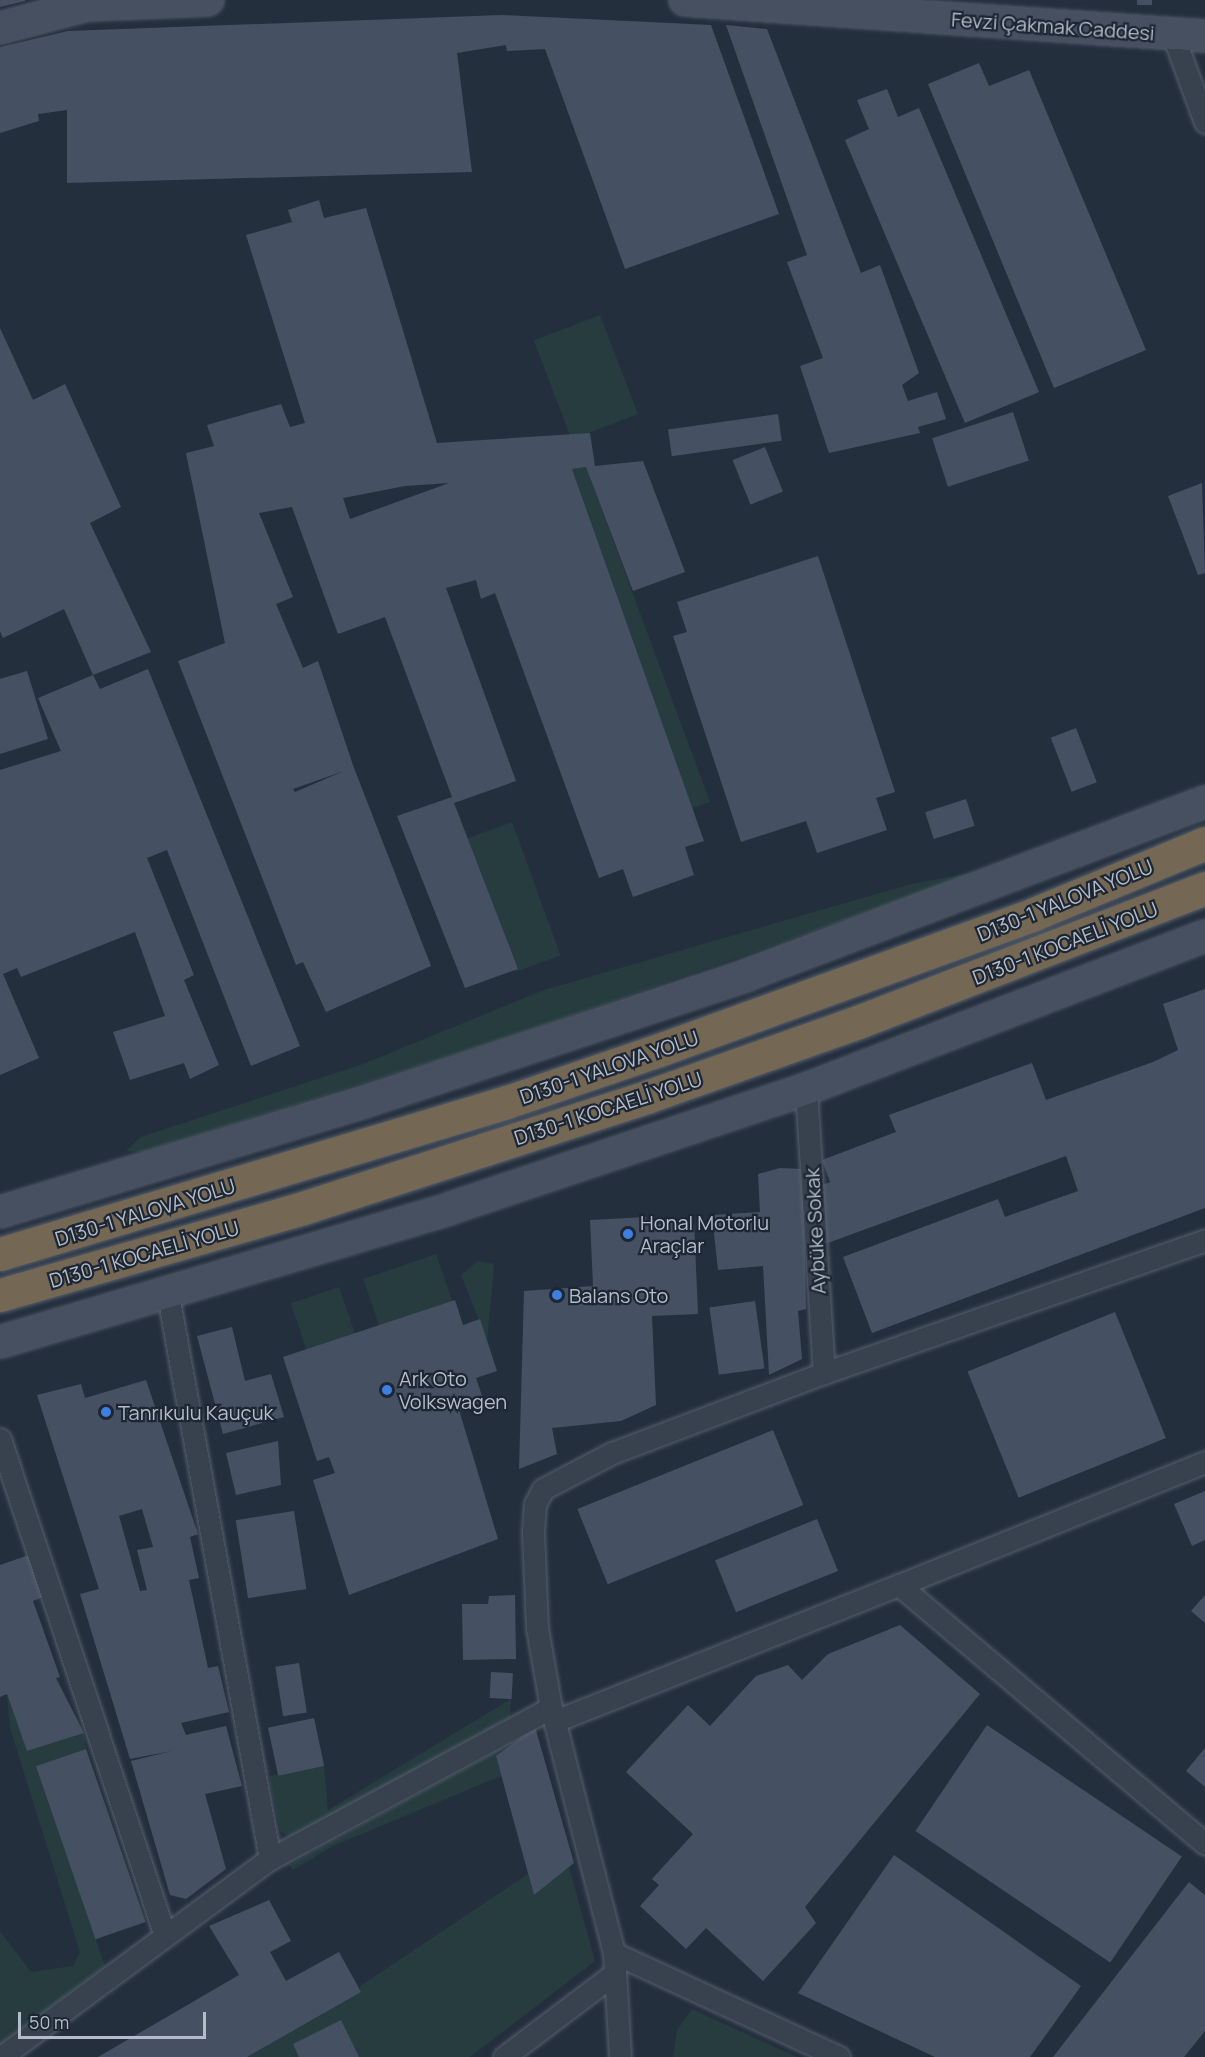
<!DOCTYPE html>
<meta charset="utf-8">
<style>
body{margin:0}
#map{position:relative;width:1205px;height:2057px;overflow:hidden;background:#242f3e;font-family:Manrope,sans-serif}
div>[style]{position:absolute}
.green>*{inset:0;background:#263c3f;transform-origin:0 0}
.building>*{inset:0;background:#455162;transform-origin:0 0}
.roads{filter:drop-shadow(0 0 2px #565f6c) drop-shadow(0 0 2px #565f6c)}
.street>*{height:21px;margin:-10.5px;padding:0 10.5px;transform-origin:10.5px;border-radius:10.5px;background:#38414e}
.secondary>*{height:30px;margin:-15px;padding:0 15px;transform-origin:15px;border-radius:15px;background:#465061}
.highway>*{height:33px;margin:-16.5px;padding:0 16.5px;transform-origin:16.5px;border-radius:16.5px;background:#746855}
.dots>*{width:16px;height:16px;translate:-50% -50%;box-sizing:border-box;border:3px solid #1d2633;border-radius:50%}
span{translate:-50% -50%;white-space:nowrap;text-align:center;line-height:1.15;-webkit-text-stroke:4.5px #1d2633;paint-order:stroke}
.street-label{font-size:20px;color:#b4bcc9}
.poi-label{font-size:20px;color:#b4bcc9}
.left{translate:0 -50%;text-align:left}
.scale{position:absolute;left:18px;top:2012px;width:188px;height:27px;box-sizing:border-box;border:3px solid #b4bcc9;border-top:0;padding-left:8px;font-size:18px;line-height:21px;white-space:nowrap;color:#b4bcc9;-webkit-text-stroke:4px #1d2633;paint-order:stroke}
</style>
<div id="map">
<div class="green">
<div style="left:600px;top:315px;width:106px;height:71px;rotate:69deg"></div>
<div style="clip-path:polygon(586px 467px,710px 802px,692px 808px,572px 469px)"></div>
<div style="left:512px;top:822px;width:142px;height:48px;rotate:70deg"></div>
<div style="clip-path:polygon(992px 869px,498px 1041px,143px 1152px,126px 1151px,141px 1137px,363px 1064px,544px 990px,911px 884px)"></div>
<div style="left:436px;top:1254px;width:50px;height:77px;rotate:71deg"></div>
<div style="clip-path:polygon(478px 1261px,493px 1264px,494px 1270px,487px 1340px,461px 1275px)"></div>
<div style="left:339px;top:1287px;width:50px;height:51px;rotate:71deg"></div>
<div style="clip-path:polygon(7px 1694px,27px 1751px,84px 1733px,86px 1749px,36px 1767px,105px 1966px,0 2044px,0 1931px,31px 1972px,73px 1966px,80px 1952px,10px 1728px)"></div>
<div style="clip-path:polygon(511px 1699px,510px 1717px,291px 1837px,280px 1831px,269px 1776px,324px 1766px,328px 1810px)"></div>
<div style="clip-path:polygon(515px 1741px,496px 1756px,501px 1776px,333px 1846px,293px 1870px,289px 1865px)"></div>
<div style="clip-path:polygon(569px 1867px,595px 1961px,470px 2057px,247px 2057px,361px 1992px,359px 1987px,528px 1874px,534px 1895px)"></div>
<div style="clip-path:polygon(692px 2009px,797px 2057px,673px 2057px,677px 2030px)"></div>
</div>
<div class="building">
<div style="clip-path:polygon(0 0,25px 0,25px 1px,0 7px)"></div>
<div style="left:1137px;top:0;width:15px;height:5px"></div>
<div style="clip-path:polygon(502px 15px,711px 25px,779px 214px,625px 269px,545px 49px,507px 51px,506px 45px,457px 53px,472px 172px,67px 183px,67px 110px,38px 114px,39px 121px,0 133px,0 47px,68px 31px)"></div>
<div style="clip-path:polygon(726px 25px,767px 29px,861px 273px,880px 265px,919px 373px,902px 385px,908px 401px,937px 392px,946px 419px,918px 427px,920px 433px,829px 453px,800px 366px,823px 358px,787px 262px,807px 255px)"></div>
<div style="clip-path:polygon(979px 63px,989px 86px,1029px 70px,1146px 350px,1054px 388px,928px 84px)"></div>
<div style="clip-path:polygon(887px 89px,898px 117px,919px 108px,1039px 392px,965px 423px,845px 140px,869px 129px,857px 100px)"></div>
<div style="clip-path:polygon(evenodd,319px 200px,324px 218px,366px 208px,437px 443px,590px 433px,595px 466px,643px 461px,685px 572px,633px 591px,586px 467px,572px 469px,704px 841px,685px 847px,694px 875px,633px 897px,623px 869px,599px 878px,495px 593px,481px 599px,476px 580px,446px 588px,516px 781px,454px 803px,518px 969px,465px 988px,397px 816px,452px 797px,385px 617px,338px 634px,292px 507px,259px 513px,293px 597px,276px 604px,303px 668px,318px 661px,354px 768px,431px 966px,326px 1012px,303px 962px,296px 965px,178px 661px,225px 643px,186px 453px,214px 446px,207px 425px,281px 404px,290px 427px,305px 423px,246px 235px,292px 222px,288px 210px,319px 200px,449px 483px,350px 519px,343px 498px,405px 486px,449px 483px,319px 200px,344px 771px,295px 792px,293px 789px,344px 771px)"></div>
<div style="clip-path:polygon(0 328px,33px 400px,65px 384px,121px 507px,90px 523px,151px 652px,93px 675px,64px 609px,3px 638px,0 631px)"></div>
<div style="left:1013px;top:412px;width:51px;height:85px;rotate:72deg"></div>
<div style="left:778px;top:414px;width:27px;height:111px;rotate:82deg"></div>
<div style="left:765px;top:447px;width:48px;height:35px;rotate:68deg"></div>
<div style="clip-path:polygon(1202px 483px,1205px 573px,1198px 575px,1168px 496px)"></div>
<div style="clip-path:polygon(818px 556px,895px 792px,876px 798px,887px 830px,817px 853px,806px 821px,741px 842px,673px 636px,687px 632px,677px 602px)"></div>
<div style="clip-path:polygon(148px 669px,300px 1046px,251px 1066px,167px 850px,147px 858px,194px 975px,184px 980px,219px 1065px,190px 1079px,184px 1063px,130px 1080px,113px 1032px,165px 1016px,135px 932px,21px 977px,17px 968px,3px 974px,39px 1058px,0 1075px,0 770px,61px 751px,38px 698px,93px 675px,100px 689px)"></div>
<div style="clip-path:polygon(27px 671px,48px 739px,0 754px,0 679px)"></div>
<div style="left:1076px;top:728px;width:58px;height:27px;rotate:69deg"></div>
<div style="left:966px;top:799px;width:28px;height:43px;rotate:72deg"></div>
<div style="clip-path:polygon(1205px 989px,1205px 1208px,872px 1333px,843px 1257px,998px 1199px,1005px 1217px,1078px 1191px,1066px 1156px,825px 1244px,820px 1186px,830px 1182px,822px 1160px,896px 1132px,889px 1115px,1032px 1063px,1046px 1100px,1153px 1062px,1178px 1050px,1163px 1004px)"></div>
<div style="clip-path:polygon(780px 1168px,803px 1169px,806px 1309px,798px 1311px,802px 1359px,769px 1375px,763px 1266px,718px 1270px,712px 1215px,760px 1212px,758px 1174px)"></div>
<div style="clip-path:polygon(646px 1217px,647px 1224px,694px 1222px,698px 1314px,652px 1316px,656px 1405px,621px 1421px,552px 1428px,557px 1454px,519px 1469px,524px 1291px,593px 1286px,590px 1220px)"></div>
<div style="clip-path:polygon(455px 1300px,463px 1325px,480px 1319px,497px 1371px,476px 1378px,484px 1402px,459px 1410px,498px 1539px,349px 1595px,313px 1480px,335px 1473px,329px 1457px,317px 1461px,283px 1357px)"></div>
<div style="left:755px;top:1301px;width:68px;height:46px;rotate:82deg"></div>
<div style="left:1115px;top:1312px;width:136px;height:159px;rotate:68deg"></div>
<div style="clip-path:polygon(232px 1327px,245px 1381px,271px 1374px,284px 1417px,223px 1434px,197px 1336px)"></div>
<div style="clip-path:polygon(evenodd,146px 1380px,198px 1534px,190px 1537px,199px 1578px,189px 1580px,208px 1668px,218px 1666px,229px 1712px,181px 1723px,186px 1735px,226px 1726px,242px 1786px,205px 1794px,226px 1869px,186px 1899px,170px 1895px,131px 1761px,172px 1751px,130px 1759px,80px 1594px,99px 1589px,37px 1395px,81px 1384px,85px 1398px,146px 1380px,142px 1509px,153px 1547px,137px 1550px,147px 1590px,140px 1591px,119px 1516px,142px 1509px)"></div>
<div style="left:773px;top:1430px;width:81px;height:211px;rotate:68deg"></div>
<div style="clip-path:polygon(278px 1441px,281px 1485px,236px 1495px,226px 1453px)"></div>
<div style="clip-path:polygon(1205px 1491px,1205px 1540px,1192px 1546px,1174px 1504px)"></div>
<div style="left:294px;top:1511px;width:79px;height:59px;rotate:81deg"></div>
<div style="left:817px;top:1519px;width:56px;height:110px;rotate:68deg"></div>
<div style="clip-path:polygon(29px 1555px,43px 1597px,33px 1601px,60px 1677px,56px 1678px,84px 1733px,27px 1751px,7px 1694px,0 1697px,0 1565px)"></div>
<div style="clip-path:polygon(515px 1595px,516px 1659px,463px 1660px,462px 1604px,488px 1604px,489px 1596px)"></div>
<div style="clip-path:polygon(1205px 1595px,1205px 1623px,1191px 1611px)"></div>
<div style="clip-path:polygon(900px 1625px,980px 1694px,805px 1907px,816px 1923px,763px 1981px,706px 1928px,686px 1949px,640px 1906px,659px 1885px,652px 1879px,693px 1834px,626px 1772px,688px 1705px,710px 1726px,756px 1676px,788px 1665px,802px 1680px,828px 1654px)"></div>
<div style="left:299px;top:1663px;width:50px;height:24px;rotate:81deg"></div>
<div style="left:491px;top:1672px;width:22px;height:26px;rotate:3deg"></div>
<div style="left:314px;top:1718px;width:49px;height:47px;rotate:78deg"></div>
<div style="left:987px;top:1725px;width:235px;height:128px;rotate:34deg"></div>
<div style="clip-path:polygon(535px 1727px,574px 1863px,534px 1895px,496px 1756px)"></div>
<div style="clip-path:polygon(1205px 1748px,1205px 1787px,1186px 1771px)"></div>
<div style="left:86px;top:1749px;width:183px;height:53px;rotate:71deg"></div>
<div style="clip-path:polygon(894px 1855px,1081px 1986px,1030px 2057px,935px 2057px,798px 1993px)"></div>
<div style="clip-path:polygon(1189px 1882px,1205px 1895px,1205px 2031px,1184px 2057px,1053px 2057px)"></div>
<div style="clip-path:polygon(269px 1900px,291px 1941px,270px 1952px,286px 1981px,339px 1952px,361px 1992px,247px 2057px,98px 2057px,239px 1975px,209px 1926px)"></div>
<div style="clip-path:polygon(341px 2020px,359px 2057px,299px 2057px,293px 2044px)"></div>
</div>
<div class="roads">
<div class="street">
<div style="left:1173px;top:35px;width:93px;rotate:69.8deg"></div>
<div style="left:806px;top:1089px;width:285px;rotate:86.4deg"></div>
<div style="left:0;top:1439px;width:524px;rotate:71.63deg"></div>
<div style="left:899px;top:1585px;width:330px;rotate:-21.9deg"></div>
<div style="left:555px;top:1721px;width:370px;rotate:-21.6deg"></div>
<div style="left:899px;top:1585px;width:401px;rotate:40.2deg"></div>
<div style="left:270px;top:1859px;width:319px;rotate:-28.3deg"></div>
<div style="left:614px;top:1953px;width:248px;rotate:24.8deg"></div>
<div style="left:1px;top:2057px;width:334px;rotate:-36.4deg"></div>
<div style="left:270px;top:1859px;width:573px;rotate:-100.25deg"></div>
<div style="left:504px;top:2057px;width:139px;rotate:-37.1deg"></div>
<div style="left:620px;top:2057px;width:104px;rotate:-93.3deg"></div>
<div style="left:614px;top:1953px;width:253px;rotate:-104.4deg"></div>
<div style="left:551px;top:1708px;width:81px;rotate:-99.9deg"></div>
<div style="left:537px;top:1628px;width:96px;rotate:-92.4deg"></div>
<div style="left:533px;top:1532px;width:28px;rotate:-86deg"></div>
<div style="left:535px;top:1504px;width:17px;rotate:-62deg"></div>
<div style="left:543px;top:1489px;width:78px;rotate:-27.6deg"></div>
<div style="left:612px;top:1453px;width:227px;rotate:-20.7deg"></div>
<div style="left:824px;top:1373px;width:404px;rotate:-19.2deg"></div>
</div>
<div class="secondary">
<div style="left:685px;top:0;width:521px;rotate:3.96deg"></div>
<div style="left:0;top:28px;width:90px;rotate:-14.8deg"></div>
<div style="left:87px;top:5px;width:121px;rotate:-2.4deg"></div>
<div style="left:0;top:1212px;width:380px;rotate:-16.8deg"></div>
<div style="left:364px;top:1102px;width:404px;rotate:-18.3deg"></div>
<div style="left:747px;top:975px;width:490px;rotate:-20.7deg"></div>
<div style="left:0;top:1342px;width:470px;rotate:-16.5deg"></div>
<div style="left:451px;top:1208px;width:374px;rotate:-18.5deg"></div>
<div style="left:806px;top:1089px;width:427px;rotate:-21deg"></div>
</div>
<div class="highway">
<div style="left:0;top:1254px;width:529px;rotate:-16.69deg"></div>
<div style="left:507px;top:1102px;width:161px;rotate:-18.9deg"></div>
<div style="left:659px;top:1050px;width:399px;rotate:-19.9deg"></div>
<div style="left:1034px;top:914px;width:185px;rotate:-22.5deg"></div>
<div style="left:0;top:1295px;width:315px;rotate:-16deg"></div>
<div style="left:303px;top:1208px;width:364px;rotate:-17.9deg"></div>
<div style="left:649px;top:1096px;width:222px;rotate:-19.5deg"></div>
<div style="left:858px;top:1022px;width:372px;rotate:-21.1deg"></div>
</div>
</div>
<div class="dots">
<div style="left:628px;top:1234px;background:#3f7fe0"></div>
<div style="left:557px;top:1295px;background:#3f7fe0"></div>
<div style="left:387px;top:1390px;background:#3f7fe0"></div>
<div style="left:106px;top:1412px;background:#3f7fe0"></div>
</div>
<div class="street-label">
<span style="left:1053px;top:26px;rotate:4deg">Fevzi Çakmak Caddesi</span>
<span style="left:1065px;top:900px;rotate:-22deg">D130-1 YALOVA YOLU</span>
<span style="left:1065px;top:943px;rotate:-21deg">D130-1 KOCAELİ YOLU</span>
<span style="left:609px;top:1067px;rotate:-19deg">D130-1 YALOVA YOLU</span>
<span style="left:608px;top:1108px;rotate:-18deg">D130-1 KOCAELİ YOLU</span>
<span style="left:145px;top:1212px;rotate:-17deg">D130-1 YALOVA YOLU</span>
<span style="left:815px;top:1231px;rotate:-93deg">Aybüke Sokak</span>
<span style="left:144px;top:1254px;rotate:-16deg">D130-1 KOCAELİ YOLU</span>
</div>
<div class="poi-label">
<span class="left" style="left:640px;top:1234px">Honal Motorlu<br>Araçlar</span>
<span class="left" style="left:569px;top:1295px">Balans Oto</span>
<span class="left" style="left:399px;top:1390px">Ark Oto<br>Volkswagen</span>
<span class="left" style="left:118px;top:1412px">Tanrıkulu Kauçuk</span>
</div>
<div class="scale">50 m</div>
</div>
